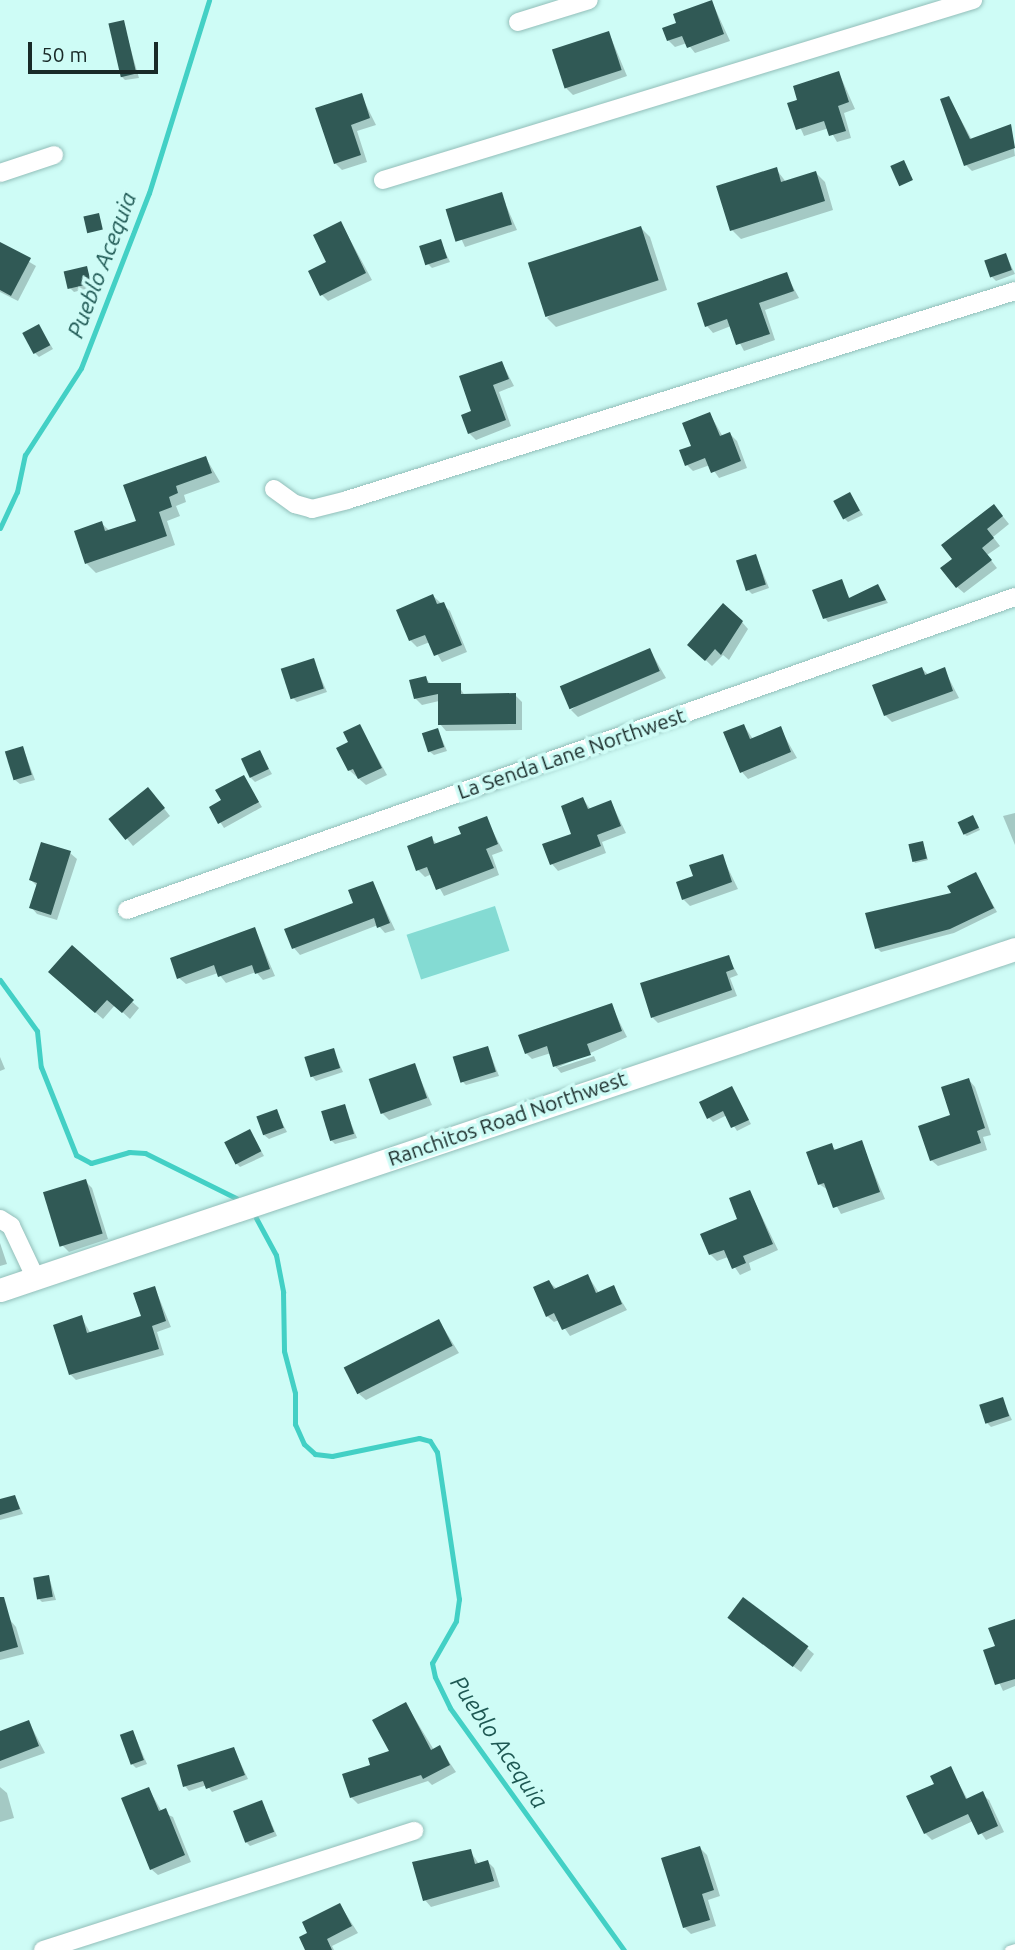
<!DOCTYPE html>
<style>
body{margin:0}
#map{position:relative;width:1015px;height:1950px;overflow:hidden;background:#cefcf6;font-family:Ubuntu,sans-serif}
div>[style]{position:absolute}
.green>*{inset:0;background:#84dbd3;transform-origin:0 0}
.shadow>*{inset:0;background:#0003}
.stream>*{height:5px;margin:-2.5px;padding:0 2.5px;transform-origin:2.5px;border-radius:2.5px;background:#43d0c5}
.building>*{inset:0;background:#305955;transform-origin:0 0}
.roads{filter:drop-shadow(0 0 2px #92beb9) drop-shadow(0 0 2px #92beb9)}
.service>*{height:9px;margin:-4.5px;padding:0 4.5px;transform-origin:4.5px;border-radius:4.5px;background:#fff}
.minor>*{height:18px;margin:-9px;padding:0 9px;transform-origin:9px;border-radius:9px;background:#fff}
.tertiary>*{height:23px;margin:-11.5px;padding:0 11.5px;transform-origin:11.5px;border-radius:11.5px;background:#fff}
span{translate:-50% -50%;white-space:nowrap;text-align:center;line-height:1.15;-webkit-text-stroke:7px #cefcf6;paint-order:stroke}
.street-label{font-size:21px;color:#182a28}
.water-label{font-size:23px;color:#1e5853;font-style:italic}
.scale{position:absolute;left:28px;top:42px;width:130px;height:32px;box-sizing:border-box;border:4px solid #182a28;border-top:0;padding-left:9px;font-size:21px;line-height:24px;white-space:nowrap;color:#182a28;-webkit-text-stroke:5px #cefcf6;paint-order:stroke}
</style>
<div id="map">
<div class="green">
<div style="left:495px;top:906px;width:47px;height:93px;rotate:72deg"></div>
</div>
<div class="shadow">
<div style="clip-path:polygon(712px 2px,730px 41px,695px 53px,687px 43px,675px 47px,668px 40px,678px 24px)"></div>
<div style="clip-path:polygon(123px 22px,139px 78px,125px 80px,121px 76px)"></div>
<div style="clip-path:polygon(609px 33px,627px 76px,573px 95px,566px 88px)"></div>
<div style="clip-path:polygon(839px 73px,855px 109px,844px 113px,851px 138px,837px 142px,829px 128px,804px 136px,790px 104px)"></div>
<div style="clip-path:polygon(361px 95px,376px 125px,357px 131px,367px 162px,342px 170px,335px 163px)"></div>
<div style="clip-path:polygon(949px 98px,972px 140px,1011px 126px,1015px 156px,972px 171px,966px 165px)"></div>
<div style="clip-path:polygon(776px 169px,786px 182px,816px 173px,825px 182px,833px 210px,741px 239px,732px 230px)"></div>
<div style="clip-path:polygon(501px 194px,517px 230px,465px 247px,448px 210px)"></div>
<div style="clip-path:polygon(341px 223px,372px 280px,328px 301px,321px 294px)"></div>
<div style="clip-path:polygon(641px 228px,650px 237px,667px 290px,556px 327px,547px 318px)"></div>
<div style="clip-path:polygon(440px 241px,450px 262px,432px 268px,428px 264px)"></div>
<div style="clip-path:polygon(0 244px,36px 266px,18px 301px,0 292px)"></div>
<div style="clip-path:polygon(1006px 255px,1015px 274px,996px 281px,992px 277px)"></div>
<div style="clip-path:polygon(86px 268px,94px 287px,74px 292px,70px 288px)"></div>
<div style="clip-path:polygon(786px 274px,799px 298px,765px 310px,775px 340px,744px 351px,731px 326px,713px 333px,707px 326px)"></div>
<div style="clip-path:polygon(39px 326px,53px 349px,39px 357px,35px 353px)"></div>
<div style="clip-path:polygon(502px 363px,514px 386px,499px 392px,511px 426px,476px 440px,469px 433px,474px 412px)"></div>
<div style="clip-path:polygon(710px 414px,723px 437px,730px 434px,737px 441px,747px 468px,719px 478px,710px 465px,693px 471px,687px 465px)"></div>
<div style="clip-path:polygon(206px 458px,220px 482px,184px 495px,186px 502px,176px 506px,180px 516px,167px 521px,175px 545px,96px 573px,87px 564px,76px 532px,101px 523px,110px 531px,138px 522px,125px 486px)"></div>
<div style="clip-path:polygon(850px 494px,863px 515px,848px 522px,844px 518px)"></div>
<div style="clip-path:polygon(1000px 513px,1009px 524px,993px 537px,1000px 546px,987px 555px,997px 568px,964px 593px,957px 587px,954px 559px)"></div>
<div style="clip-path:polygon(756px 556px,769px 588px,752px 594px,748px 590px)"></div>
<div style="clip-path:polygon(841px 581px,850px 599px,877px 586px,888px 603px,828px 622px,825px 618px)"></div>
<div style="clip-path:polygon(433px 596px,450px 611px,467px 652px,442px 662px,430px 642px,417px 647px,410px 640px)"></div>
<div style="clip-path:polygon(742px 622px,748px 629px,729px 660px,723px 655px,712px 666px,696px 651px)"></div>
<div style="clip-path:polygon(650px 650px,666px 678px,578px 717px,571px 710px)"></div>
<div style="clip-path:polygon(313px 660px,327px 692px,297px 702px,293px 698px)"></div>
<div style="clip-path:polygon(922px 669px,929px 675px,944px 669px,959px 698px,892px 722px,885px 715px)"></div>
<div style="clip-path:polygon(425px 678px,432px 685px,458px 685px,465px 696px,515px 695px,522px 702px,522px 730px,446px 731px,440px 724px,439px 701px,422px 705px,415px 698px)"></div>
<div style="clip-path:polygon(360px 726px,387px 775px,366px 785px,349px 770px,351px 743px)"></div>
<div style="clip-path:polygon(744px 726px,753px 739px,780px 728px,797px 758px,748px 779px,742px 772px)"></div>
<div style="clip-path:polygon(438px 730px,447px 751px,434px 755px,429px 751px)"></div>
<div style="clip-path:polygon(23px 748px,35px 780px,20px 784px,15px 780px)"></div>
<div style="clip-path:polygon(260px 753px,272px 774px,255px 782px,251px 778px)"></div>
<div style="clip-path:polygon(243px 777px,262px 807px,224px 828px,211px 808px,224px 801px)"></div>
<div style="clip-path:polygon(154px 796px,170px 816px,133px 846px,111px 819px)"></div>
<div style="clip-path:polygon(583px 799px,591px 810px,611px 802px,626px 833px,602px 842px,606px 853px,558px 871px,552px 864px,573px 835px)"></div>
<div style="clip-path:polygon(1015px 813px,1015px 845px,1003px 816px)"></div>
<div style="clip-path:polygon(486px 818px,503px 851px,492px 855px,499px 875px,444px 896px,432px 874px,425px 877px,418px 870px,409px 847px,431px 838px,438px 845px,463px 835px)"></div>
<div style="clip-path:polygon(974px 818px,980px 830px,967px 836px,965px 835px)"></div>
<div style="clip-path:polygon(923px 843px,928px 860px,915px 863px,914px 861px)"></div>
<div style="clip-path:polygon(70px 853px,77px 859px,57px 920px,37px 914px,31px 907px,37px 886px,31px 880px)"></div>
<div style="clip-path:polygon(722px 856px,738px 889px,690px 906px,683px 899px)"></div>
<div style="clip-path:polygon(976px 874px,997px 912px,954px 933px,881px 952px,877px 948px)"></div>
<div style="clip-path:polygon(373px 883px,395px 930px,385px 933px,378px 925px,300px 955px,294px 948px,355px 904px)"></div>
<div style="clip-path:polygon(255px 929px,275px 976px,263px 980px,256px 972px,226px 983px,218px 973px,186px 984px,179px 978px)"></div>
<div style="clip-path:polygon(72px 948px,139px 1008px,130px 1019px,115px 1005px,103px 1019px,57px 979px)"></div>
<div style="clip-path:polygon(728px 957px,738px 975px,730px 978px,737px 996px,658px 1023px,653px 1018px,642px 984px)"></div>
<div style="clip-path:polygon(611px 1005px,627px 1037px,556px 1068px,551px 1053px,532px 1059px,526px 1053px)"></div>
<div style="clip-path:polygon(488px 1048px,499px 1076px,466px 1085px,462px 1081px)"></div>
<div style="clip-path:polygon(333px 1050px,343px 1072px,316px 1081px,312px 1076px)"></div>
<div style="clip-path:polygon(594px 1056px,596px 1061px,561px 1073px,557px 1068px)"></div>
<div style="clip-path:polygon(0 1057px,5px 1069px,0 1071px)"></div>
<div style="clip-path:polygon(414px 1065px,432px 1105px,389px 1120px,382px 1113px)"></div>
<div style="clip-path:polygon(969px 1080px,975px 1087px,991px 1135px,983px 1137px,987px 1150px,938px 1166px,931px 1160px)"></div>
<div style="clip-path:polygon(732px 1088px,751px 1124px,737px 1131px,727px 1115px,713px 1122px,709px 1118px)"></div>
<div style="clip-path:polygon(344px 1106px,357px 1138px,335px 1144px,331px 1140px)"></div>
<div style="clip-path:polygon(276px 1111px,287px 1132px,269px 1139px,264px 1135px)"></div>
<div style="clip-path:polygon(250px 1131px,264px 1156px,240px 1167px,236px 1163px)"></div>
<div style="clip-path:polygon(861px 1142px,885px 1199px,841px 1214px,828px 1190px,819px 1184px,831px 1145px,837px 1151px)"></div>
<div style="clip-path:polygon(85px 1181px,92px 1188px,108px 1239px,69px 1252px,62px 1245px)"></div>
<div style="clip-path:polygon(750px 1192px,778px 1250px,749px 1263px,751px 1270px,740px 1275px,728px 1257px,717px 1261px,710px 1254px,739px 1219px)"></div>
<div style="clip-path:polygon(0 1243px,7px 1264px,0 1266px)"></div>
<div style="clip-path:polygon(588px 1276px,599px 1293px,613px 1287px,627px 1310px,570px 1336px,559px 1320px,554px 1322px,547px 1316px,549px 1282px,556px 1288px)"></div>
<div style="clip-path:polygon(155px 1288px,171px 1327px,157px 1332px,164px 1355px,76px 1380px,70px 1374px,81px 1317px,91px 1334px,143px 1318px)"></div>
<div style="clip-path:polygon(439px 1321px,459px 1353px,366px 1400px,359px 1394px)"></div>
<div style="clip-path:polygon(1002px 1399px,1012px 1420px,991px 1427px,987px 1423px)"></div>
<div style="clip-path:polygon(15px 1497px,23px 1514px,0 1520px,0 1501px)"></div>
<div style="clip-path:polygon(49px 1577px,56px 1600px,42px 1602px,38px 1598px)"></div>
<div style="clip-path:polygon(730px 1618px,807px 1648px,814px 1654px,801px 1672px)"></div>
<div style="clip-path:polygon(10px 1620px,16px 1627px,24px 1654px,0 1660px,0 1623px)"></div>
<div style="clip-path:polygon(1015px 1621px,1015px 1686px,1003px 1691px,985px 1651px,997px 1647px)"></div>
<div style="clip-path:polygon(406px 1704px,434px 1750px,439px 1747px,456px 1772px,432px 1785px,428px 1781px,358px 1804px,351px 1797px,372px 1767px,391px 1752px)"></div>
<div style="clip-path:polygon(29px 1722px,45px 1753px,0 1769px,0 1732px)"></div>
<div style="clip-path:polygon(133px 1732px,147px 1764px,136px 1768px,132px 1764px)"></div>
<div style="clip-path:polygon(234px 1749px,248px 1779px,212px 1792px,207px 1785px,189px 1791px,185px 1786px)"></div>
<div style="clip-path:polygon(950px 1768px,968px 1800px,982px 1794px,989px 1800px,1004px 1832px,986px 1840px,973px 1821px,932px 1840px,925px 1833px,936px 1785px)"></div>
<div style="clip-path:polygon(0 1787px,7px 1793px,14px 1818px,0 1822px)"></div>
<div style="clip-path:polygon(149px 1789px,162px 1812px,173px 1817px,191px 1862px,158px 1875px,151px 1869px)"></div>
<div style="clip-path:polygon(262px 1802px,277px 1836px,250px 1846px,246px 1842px)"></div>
<div style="clip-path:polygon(700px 1848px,707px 1855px,720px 1896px,708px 1900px,716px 1926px,691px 1934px,684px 1927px)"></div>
<div style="clip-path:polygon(470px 1851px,479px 1864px,488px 1862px,494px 1868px,500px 1887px,431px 1907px,425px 1900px)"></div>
<div style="clip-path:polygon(340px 1905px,358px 1933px,332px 1946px,334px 1950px,308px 1950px)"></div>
</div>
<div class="stream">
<div style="left:0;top:528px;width:40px;rotate:-65deg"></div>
<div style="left:17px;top:492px;width:38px;rotate:-78deg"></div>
<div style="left:25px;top:455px;width:103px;rotate:-57.2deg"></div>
<div style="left:81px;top:368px;width:188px;rotate:-68.8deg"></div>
<div style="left:149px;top:193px;width:202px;rotate:-72.7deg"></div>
<div style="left:0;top:980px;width:63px;rotate:54deg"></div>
<div style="left:37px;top:1031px;width:36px;rotate:84deg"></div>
<div style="left:41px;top:1067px;width:95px;rotate:68.3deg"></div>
<div style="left:76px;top:1155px;width:17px;rotate:28deg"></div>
<div style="left:91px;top:1163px;width:40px;rotate:-16deg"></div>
<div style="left:129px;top:1152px;width:16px;rotate:4deg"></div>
<div style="left:145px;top:1153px;width:102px;rotate:26.3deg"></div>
<div style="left:256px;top:1218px;width:42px;rotate:61.6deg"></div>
<div style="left:276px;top:1255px;width:38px;rotate:79deg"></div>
<div style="left:283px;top:1292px;width:59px;rotate:89deg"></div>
<div style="left:284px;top:1351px;width:43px;rotate:75.3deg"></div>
<div style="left:295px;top:1393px;width:31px;rotate:90deg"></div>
<div style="left:295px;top:1424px;width:22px;rotate:66deg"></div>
<div style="left:304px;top:1444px;width:15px;rotate:42deg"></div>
<div style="left:315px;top:1454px;width:17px;rotate:7deg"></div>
<div style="left:332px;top:1456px;width:89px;rotate:-11.7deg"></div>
<div style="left:419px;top:1438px;width:11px;rotate:15deg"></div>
<div style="left:430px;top:1441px;width:13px;rotate:58deg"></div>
<div style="left:437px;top:1452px;width:149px;rotate:81.5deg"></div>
<div style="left:459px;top:1599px;width:22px;rotate:98deg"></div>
<div style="left:456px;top:1621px;width:48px;rotate:119.7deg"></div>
<div style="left:432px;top:1663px;width:14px;rotate:78deg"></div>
<div style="left:435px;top:1677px;width:34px;rotate:64deg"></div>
<div style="left:450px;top:1708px;width:298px;rotate:54.3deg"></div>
</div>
<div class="building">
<div style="clip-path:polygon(712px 0,724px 34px,687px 48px,682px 36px,667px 41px,662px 28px,676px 23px,673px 14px)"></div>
<div style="left:124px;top:20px;width:55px;height:16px;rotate:77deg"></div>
<div style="left:609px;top:31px;width:41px;height:60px;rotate:72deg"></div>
<div style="clip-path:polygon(839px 71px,849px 102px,838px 106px,846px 131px,829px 136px,824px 121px,796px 130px,787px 103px,797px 100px,793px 86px)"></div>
<div style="clip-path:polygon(362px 93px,370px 118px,351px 125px,361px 155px,334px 164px,315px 108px)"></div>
<div style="clip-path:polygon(949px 96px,970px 139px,1011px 124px,1015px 148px,964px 166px,940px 99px)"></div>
<div style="left:904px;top:160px;width:22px;height:15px;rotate:66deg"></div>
<div style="clip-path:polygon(777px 167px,781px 182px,816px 171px,825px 201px,730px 231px,716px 186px)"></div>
<div style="left:502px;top:192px;width:34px;height:59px;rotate:73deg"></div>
<div style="left:99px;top:213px;width:17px;height:16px;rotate:77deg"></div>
<div style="clip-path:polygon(341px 221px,366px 273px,320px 296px,308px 271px,326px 262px,313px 235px)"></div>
<div style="left:641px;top:226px;width:57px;height:119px;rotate:72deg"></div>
<div style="left:441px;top:239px;width:20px;height:23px;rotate:72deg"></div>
<div style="clip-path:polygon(0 242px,31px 258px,11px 296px,0 290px)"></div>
<div style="left:1006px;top:253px;width:18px;height:23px;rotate:71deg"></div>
<div style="left:87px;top:266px;width:18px;height:24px;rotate:77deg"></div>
<div style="clip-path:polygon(787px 272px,794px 291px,759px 303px,770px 334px,736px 345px,727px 319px,705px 327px,697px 303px)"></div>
<div style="left:39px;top:324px;width:24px;height:19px;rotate:62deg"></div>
<div style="clip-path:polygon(502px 361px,509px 379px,493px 385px,506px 420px,468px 434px,461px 415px,471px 411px,459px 376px)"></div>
<div style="clip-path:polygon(710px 412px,720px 436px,730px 432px,741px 461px,711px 473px,705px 458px,685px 466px,679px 450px,691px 446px,682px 423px)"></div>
<div style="clip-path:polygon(206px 456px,212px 473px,176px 486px,178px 493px,169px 497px,172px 507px,159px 512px,167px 536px,85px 564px,74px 531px,102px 521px,105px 531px,136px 521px,123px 485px)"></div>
<div style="left:850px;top:492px;width:21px;height:19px;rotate:62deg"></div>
<div style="clip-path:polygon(994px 504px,1003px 516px,987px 529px,994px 538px,982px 548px,992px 560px,956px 588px,940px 568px,952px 559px,941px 545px)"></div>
<div style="left:756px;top:554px;width:32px;height:21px;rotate:72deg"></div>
<div style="clip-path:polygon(842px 579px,849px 598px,878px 584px,886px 600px,823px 619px,812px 590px)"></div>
<div style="clip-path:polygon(433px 594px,437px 604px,444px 602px,462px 645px,434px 656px,425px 635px,409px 641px,396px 610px)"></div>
<div style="clip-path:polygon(723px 603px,743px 621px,721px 655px,715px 649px,705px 661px,687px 645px)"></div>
<div style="left:650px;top:648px;width:25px;height:98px;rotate:67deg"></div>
<div style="left:314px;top:658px;width:32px;height:35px;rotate:72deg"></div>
<div style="clip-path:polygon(922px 667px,925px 675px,945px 667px,953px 691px,884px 716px,872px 685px)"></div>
<div style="clip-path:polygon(426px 676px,428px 683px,461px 683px,461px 694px,516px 693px,516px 724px,438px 725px,438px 694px,414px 699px,409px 680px)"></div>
<div style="clip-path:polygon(360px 724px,382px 768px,358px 779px,353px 769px,348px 771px,336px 748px,348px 742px,343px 732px)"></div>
<div style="clip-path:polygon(744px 724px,750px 739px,781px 726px,791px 752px,740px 773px,723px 732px)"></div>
<div style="left:438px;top:728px;width:20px;height:17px;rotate:72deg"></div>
<div style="left:23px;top:746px;width:30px;height:19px;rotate:73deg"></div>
<div style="left:260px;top:750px;width:21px;height:21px;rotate:65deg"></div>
<div style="clip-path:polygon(244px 775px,259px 802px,218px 824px,209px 807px,221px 800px,215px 790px)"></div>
<div style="left:148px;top:787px;width:27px;height:51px;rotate:51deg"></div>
<div style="clip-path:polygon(583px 797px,588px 809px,611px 800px,621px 826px,597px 835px,601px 846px,550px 865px,542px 844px,571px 834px,561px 806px)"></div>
<div style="left:973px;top:815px;width:14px;height:17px;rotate:65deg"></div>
<div style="clip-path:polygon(487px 816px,498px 844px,486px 849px,494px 868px,436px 890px,427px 867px,416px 871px,407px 846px,432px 836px,434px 844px,461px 834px,458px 827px)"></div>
<div style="left:923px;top:841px;width:18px;height:15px;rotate:77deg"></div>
<div style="clip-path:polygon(41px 842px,71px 851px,51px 915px,29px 908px,37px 883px,29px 880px)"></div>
<div style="clip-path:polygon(723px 854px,732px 882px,682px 900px,676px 882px,693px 876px,689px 865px)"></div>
<div style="clip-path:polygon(976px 872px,994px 908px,950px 929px,875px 949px,865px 913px,951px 893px,947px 886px)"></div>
<div style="clip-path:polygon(373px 881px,390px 923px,377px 928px,374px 918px,292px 949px,284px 929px,353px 903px,348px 890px)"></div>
<div style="clip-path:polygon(255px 927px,270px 969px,255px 974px,252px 965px,218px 977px,214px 965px,177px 979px,170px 958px)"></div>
<div style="clip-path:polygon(72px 945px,134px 1000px,122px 1013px,107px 1000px,95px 1013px,48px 972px)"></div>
<div style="clip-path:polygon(729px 955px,734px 969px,726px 972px,732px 990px,651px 1018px,640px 983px)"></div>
<div style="clip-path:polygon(612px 1003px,622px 1031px,587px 1044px,591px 1055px,553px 1067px,547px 1046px,525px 1054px,518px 1035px)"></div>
<div style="left:488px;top:1046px;width:27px;height:37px;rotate:73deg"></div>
<div style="left:334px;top:1048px;width:21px;height:31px;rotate:73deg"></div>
<div style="left:415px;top:1063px;width:37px;height:49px;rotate:71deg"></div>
<div style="clip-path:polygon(969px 1078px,985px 1128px,977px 1131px,981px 1143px,930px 1161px,918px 1126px,950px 1115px,941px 1087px)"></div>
<div style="clip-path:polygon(732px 1086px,749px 1120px,731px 1128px,723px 1111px,707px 1119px,699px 1102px)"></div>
<div style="left:345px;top:1104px;width:31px;height:25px;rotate:73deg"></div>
<div style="left:277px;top:1109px;width:20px;height:22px;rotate:70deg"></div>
<div style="left:250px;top:1129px;width:25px;height:29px;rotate:63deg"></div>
<div style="clip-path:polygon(862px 1140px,880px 1192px,833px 1208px,824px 1183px,818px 1185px,806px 1152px,832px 1143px,834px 1150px)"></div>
<div style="left:86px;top:1179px;width:57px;height:45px;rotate:73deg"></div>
<div style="clip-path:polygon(750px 1190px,773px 1244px,743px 1256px,746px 1263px,732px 1269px,724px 1250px,709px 1255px,700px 1234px,737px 1219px,729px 1198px)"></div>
<div style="clip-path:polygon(588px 1274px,596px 1293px,614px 1285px,622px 1304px,562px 1330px,554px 1313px,546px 1317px,533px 1287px,549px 1280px,554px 1289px)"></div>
<div style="clip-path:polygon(155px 1286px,166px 1321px,152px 1326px,159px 1349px,69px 1375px,53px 1325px,82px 1315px,87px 1333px,141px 1316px,133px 1293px)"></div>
<div style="left:439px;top:1319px;width:30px;height:107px;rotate:63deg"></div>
<div style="left:1003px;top:1397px;width:20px;height:25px;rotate:72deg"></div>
<div style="clip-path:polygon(15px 1495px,20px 1509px,0 1515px,0 1499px)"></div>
<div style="left:49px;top:1575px;width:22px;height:16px;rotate:80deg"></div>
<div style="clip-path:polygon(0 1597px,4px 1597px,18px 1647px,0 1652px)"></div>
<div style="left:743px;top:1597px;width:82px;height:26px;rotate:37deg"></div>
<div style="clip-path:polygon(1015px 1619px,1015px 1679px,995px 1685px,983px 1650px,995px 1646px,988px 1628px)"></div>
<div style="clip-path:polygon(406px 1702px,431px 1750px,440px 1745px,450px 1765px,423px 1779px,421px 1775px,350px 1798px,342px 1774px,370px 1765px,368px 1758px,389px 1751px,372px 1720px)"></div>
<div style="clip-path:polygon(29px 1720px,39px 1746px,0 1761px,0 1731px)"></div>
<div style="left:133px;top:1730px;width:32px;height:14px;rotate:70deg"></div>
<div style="clip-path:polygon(234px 1747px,245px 1775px,206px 1789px,203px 1781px,183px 1787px,177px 1765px)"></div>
<div style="clip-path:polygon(951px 1766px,966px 1799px,983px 1791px,998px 1826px,978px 1835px,968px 1814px,924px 1834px,906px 1796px,934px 1784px,930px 1776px)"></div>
<div style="clip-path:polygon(149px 1787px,159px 1811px,166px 1808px,185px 1855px,150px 1870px,121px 1798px)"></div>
<div style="left:262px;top:1800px;width:34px;height:31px;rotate:69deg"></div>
<div style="clip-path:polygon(700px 1846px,714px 1890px,702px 1894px,710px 1920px,683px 1928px,661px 1858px)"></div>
<div style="clip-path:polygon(471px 1849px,475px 1864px,488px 1860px,494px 1881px,423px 1901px,412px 1862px)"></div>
<div style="clip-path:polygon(340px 1903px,352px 1926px,327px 1939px,332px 1950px,305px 1950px,299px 1937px,307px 1933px,302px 1922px)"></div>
</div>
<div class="roads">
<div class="service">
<div style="left:1009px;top:1950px;width:6px;rotate:-18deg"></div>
</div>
<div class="minor">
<div style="left:518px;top:22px;width:74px;rotate:-17.2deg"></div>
<div style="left:0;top:173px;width:57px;rotate:-18.4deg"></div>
<div style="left:383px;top:180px;width:617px;rotate:-16.97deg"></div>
<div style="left:274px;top:489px;width:26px;rotate:36deg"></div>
<div style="left:295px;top:504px;width:18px;rotate:16deg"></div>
<div style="left:312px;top:509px;width:36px;rotate:-14deg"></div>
<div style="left:347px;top:500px;width:700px;rotate:-17.37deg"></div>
<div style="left:127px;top:910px;width:942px;rotate:-19.42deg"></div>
<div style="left:0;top:1219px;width:13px;rotate:32deg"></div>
<div style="left:11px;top:1226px;width:59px;rotate:64.7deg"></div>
<div style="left:43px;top:1950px;width:390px;rotate:-17.8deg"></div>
</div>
<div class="tertiary">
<div style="left:0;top:1290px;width:1071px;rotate:-18.57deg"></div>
</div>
</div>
<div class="street-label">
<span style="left:571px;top:753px;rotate:-19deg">La Senda Lane Northwest</span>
<span style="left:507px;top:1118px;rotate:-19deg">Ranchitos Road Northwest</span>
</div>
<div class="water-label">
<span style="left:102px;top:265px;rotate:-69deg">Pueblo Acequia</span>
<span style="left:499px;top:1742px;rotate:56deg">Pueblo Acequia</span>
</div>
<div class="scale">50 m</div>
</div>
